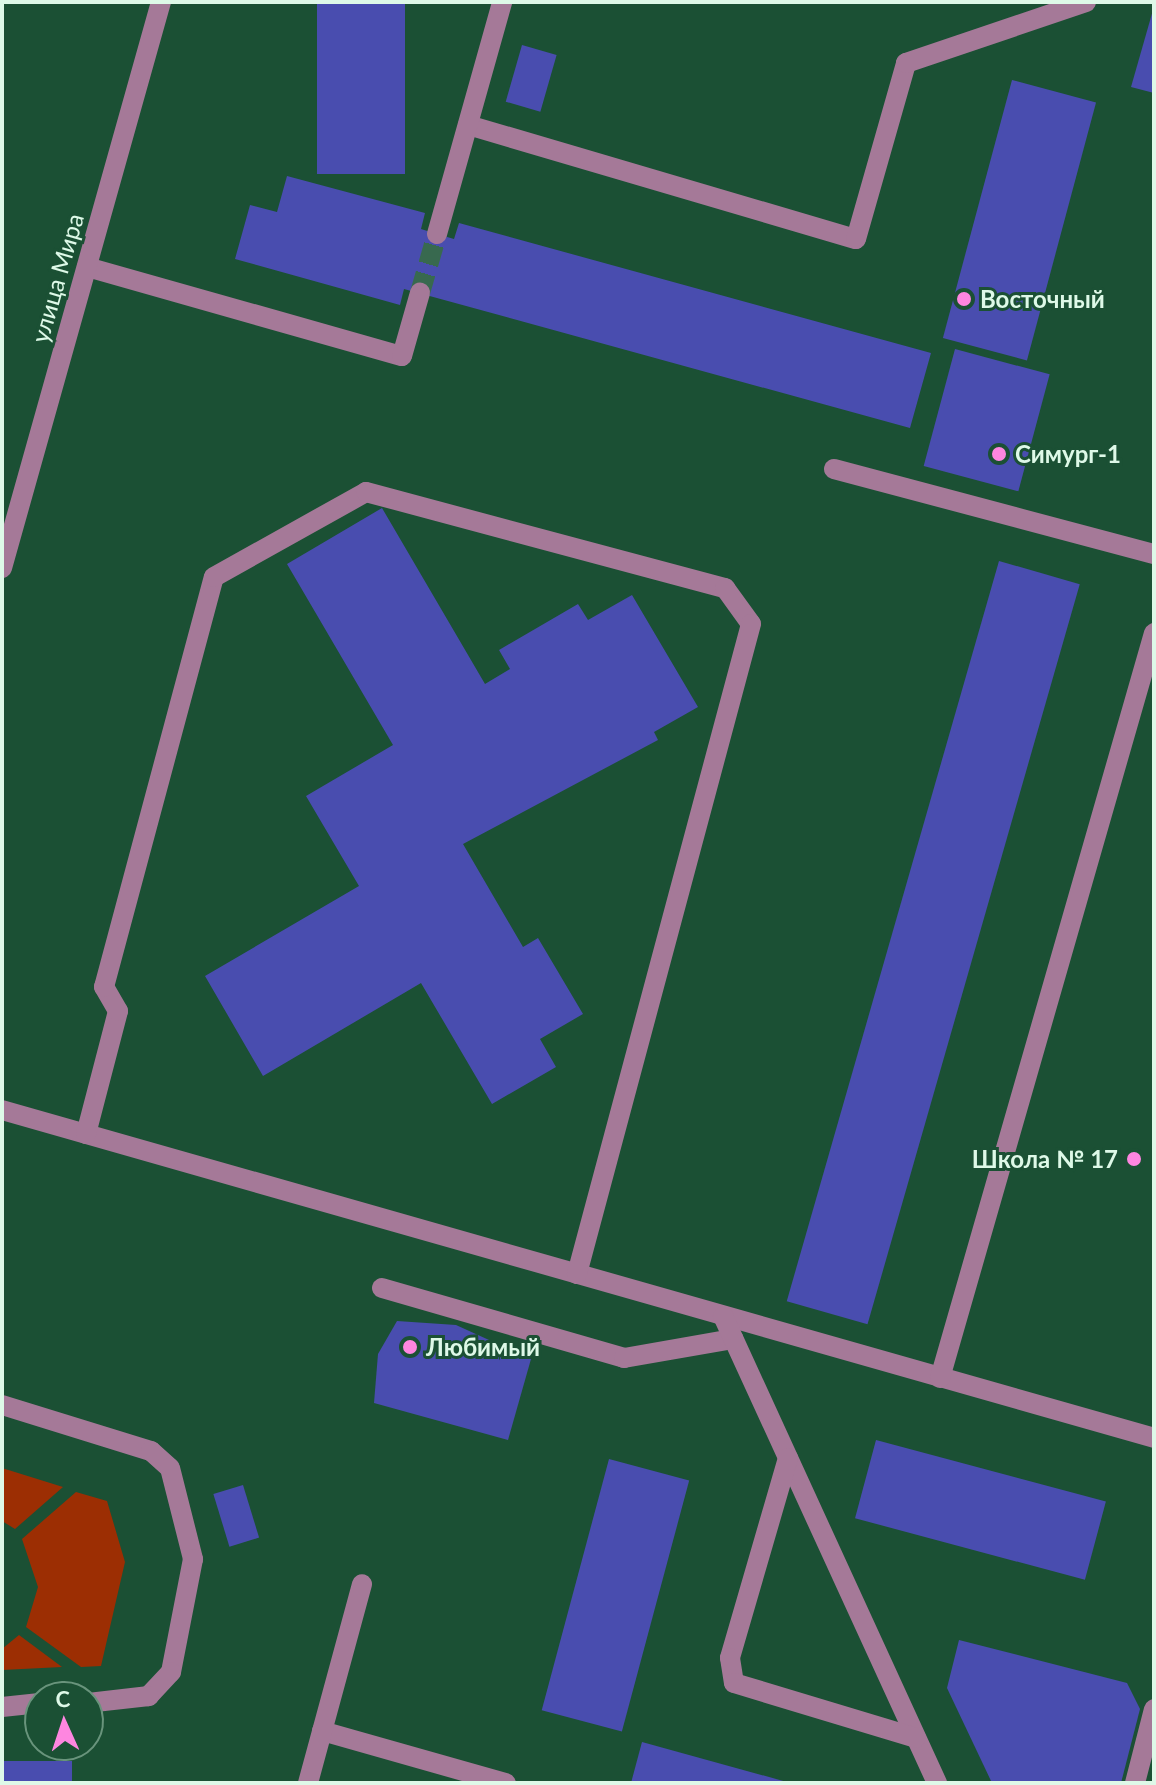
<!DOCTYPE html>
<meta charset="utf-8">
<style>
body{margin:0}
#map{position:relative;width:1156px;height:1785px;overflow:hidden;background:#1b5034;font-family:Lato,sans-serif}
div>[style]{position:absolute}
.green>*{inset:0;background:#9c2e03}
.building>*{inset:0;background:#494daf;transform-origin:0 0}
.minor-tunnel>*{height:20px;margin-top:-10px;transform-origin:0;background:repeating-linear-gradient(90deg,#38694f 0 20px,transparent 0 30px)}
.minor>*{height:20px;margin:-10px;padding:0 10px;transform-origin:10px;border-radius:10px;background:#a57998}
.dots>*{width:22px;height:22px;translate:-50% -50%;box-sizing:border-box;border:4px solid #1b5034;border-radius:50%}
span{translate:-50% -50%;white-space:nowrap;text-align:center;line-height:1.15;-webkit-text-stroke:6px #1b5034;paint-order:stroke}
.street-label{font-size:24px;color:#def9e8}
.poi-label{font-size:24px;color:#def9e8;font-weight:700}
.left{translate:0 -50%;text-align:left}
.right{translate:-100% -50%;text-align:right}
.frame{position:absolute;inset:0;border:4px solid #def9e8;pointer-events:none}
.north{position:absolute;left:24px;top:1681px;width:80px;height:80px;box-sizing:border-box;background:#1b5034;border:2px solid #69947c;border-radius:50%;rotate:357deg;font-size:22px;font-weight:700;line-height:32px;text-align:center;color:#def9e8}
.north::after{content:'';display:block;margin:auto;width:28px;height:36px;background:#fe86e0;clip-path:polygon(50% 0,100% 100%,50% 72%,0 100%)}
</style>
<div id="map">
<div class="green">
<div style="clip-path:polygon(2px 1468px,63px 1487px,15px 1529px,2px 1521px)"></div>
<div style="clip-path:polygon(76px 1492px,107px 1501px,125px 1562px,101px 1666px,81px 1667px,26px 1627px,38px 1587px,22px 1539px)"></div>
<div style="clip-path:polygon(19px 1635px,62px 1667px,2px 1670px,2px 1649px)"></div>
</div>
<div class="building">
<div style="left:317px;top:2px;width:88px;height:172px"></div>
<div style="clip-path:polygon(1153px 10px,1154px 10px,1154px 93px,1131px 87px)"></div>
<div style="left:522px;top:45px;width:36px;height:59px;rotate:16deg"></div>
<div style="left:1012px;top:80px;width:87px;height:267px;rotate:15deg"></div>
<div style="clip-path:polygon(287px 176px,425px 213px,421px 229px,437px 234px,454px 239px,459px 223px,931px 353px,910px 428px,404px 289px,400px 305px,235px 259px,250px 205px,277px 212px)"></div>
<div style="left:955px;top:349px;width:98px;height:121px;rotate:15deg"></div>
<div style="clip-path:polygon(382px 508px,485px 684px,510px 669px,499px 650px,578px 604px,588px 620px,632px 595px,698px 707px,654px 732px,658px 740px,463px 844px,523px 947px,538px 938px,583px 1014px,540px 1039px,556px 1067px,492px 1104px,421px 983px,263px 1076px,205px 976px,359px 886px,306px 796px,393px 745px,287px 564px)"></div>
<div style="left:999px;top:561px;width:84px;height:770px;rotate:16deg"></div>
<div style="clip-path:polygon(397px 1321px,456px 1325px,531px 1359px,508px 1440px,374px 1403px,378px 1354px)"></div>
<div style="left:876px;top:1440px;width:238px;height:81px;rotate:15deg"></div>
<div style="left:609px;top:1459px;width:83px;height:260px;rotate:15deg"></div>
<div style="left:243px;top:1485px;width:55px;height:31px;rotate:73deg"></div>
<div style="clip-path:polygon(959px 1640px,1127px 1683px,1140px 1709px,1121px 1783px,992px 1783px,947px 1688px)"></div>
<div style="clip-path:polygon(642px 1742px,787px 1782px,787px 1783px,631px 1783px)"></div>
<div style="left:72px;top:1761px;width:22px;height:70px;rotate:90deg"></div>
</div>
<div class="minor-tunnel">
<div style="left:420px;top:293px;width:61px;rotate:-73.9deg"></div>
</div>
<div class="minor">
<div style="left:468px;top:125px;width:404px;rotate:16.4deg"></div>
<div style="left:856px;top:239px;width:183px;rotate:-74.1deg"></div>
<div style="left:906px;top:63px;width:190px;rotate:-18.7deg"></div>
<div style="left:437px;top:234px;width:241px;rotate:-74.3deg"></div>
<div style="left:87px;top:267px;width:327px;rotate:15.8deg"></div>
<div style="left:402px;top:356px;width:66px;rotate:-74.1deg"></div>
<div style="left:834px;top:469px;width:331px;rotate:14.9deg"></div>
<div style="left:2px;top:568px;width:588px;rotate:-74.31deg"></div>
<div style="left:2px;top:1110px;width:1198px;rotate:15.89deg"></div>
<div style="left:86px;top:1134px;width:127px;rotate:-75.4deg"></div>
<div style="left:118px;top:1011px;width:28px;rotate:-120deg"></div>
<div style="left:104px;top:987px;width:424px;rotate:-75deg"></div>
<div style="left:214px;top:577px;width:174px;rotate:-29.2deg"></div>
<div style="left:366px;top:492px;width:372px;rotate:15deg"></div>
<div style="left:725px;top:588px;width:44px;rotate:54.2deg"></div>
<div style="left:751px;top:624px;width:673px;rotate:104.99deg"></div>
<div style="left:382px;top:1288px;width:252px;rotate:16.1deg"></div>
<div style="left:624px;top:1358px;width:111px;rotate:-9.9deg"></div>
<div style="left:723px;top:1316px;width:514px;rotate:65.38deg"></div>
<div style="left:940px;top:1378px;width:775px;rotate:-73.97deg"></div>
<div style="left:2px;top:1405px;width:156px;rotate:17.2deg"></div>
<div style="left:151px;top:1451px;width:25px;rotate:42deg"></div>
<div style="left:170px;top:1468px;width:94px;rotate:75.8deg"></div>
<div style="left:193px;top:1559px;width:115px;rotate:101deg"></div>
<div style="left:171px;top:1672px;width:33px;rotate:133deg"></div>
<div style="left:149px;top:1696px;width:61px;rotate:173.5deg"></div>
<div style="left:788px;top:1458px;width:208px;rotate:106.2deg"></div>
<div style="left:730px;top:1658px;width:25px;rotate:81deg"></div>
<div style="left:734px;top:1683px;width:190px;rotate:16.8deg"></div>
<div style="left:2px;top:1707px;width:38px;rotate:-6deg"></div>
<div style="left:322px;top:1731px;width:191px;rotate:15.8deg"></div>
<div style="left:308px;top:1783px;width:206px;rotate:-74.8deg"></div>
<div style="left:1135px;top:1783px;width:76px;rotate:-75.6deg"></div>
</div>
<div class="dots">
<div style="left:964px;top:299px;background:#fe86e0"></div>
<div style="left:999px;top:454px;background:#fe86e0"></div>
<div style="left:1134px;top:1159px;background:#fe86e0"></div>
<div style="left:410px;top:1347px;background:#fe86e0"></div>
</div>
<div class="street-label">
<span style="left:57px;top:278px;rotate:-74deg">улица Мира</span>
</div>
<div class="poi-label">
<span class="left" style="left:980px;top:299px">Восточный</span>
<span class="left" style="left:1015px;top:454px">Симург-1</span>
<span class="right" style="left:1118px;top:1159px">Школа № 17</span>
<span class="left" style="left:426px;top:1347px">Любимый</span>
</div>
<div class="frame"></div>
<div class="north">С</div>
</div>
